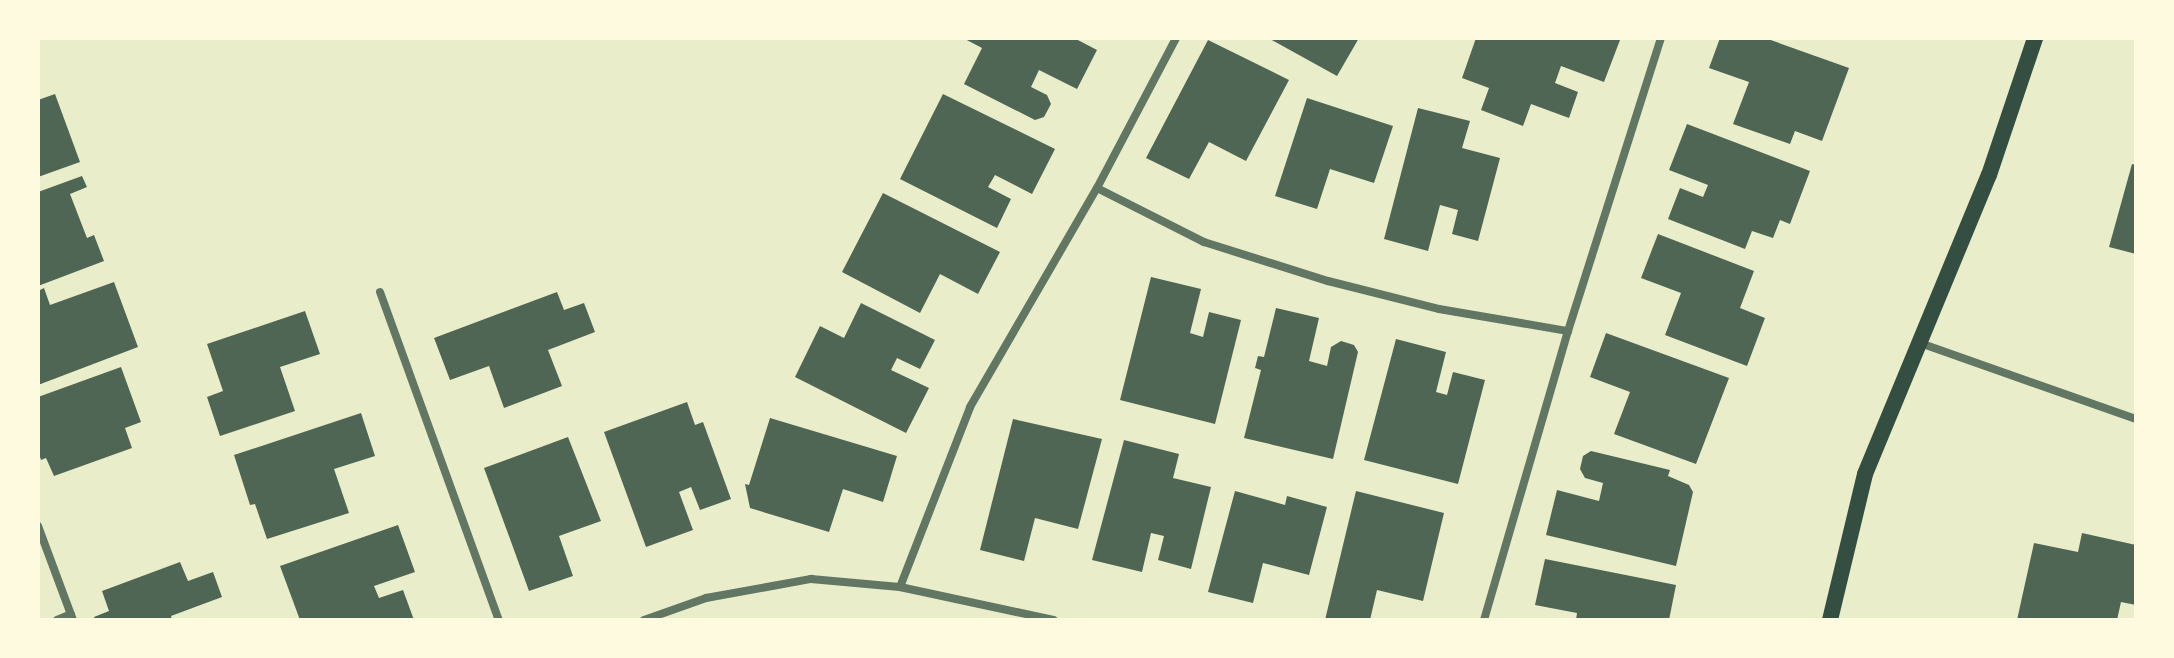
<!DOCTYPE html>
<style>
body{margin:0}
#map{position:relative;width:2174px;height:658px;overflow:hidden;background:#e9edc9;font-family:"Playfair Display",serif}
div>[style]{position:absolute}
.building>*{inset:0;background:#4f6655}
.minor>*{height:8px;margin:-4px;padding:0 4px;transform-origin:4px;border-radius:4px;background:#617663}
.secondary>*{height:16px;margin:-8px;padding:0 8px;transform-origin:8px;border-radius:8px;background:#344e41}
span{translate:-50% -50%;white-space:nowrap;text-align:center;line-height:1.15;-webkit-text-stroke:6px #fefae0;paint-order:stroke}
.frame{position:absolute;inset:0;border:40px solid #fefae0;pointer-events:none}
</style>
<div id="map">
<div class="building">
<div style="clip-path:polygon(963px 38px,1074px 38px,1097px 50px,1077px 89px,1039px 70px,1031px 87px,1047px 95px,1051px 104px,1044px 117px,1035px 120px,964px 84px,982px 48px)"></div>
<div style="clip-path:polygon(1268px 38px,1359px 38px,1337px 76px)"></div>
<div style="clip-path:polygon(1476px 38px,1615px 38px,1620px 40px,1604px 82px,1561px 66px,1555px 83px,1578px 92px,1569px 118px,1531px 104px,1523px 126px,1481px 110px,1489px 88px,1462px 78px)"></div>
<div style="clip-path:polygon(1720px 38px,1765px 38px,1849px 68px,1822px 141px,1795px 131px,1790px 144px,1733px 124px,1749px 82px,1709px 68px)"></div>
<div style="clip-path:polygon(1208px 40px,1289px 80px,1246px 161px,1209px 142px,1189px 179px,1146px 158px)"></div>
<div style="clip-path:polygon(55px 94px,80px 162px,38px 177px,38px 100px)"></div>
<div style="clip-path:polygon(943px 94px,1055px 149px,1032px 194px,995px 175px,988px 187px,1011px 199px,997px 228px,900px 179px)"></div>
<div style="clip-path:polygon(1307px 98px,1393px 126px,1374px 183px,1330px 169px,1317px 209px,1275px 196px)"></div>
<div style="clip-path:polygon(1418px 108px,1470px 121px,1462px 148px,1500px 158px,1478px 241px,1452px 234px,1458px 210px,1440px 205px,1428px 251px,1384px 239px)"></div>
<div style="clip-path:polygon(1687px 124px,1810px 171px,1790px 224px,1780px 220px,1773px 238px,1752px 231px,1745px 249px,1668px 219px,1680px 188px,1703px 197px,1708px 185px,1669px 170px)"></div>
<div style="clip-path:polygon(2132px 164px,2136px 165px,2136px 254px,2109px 247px)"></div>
<div style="clip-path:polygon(82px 176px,87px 187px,70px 194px,87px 238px,94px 235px,104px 261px,38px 286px,38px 192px)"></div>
<div style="clip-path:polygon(883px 193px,1000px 252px,978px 294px,940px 274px,920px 313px,842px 272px)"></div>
<div style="clip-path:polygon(1658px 234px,1754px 271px,1740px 308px,1765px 318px,1747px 366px,1665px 335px,1681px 293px,1641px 278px)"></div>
<div style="clip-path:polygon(1151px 277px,1201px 289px,1190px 333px,1203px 337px,1209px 312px,1241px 320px,1215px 424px,1120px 400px)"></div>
<div style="clip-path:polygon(114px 282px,138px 347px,38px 385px,38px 291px,44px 288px,50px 305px)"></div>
<div style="clip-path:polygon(557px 292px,564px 310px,584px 303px,595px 332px,548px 350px,562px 386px,504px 408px,489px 366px,450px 380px,434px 338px)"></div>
<div style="clip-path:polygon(861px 303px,935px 340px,920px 369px,897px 358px,891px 370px,929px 388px,906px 433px,795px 377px,820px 326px,844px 338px)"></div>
<div style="clip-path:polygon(1276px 308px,1319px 318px,1309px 361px,1327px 366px,1331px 347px,1341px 341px,1354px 345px,1358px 352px,1333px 459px,1244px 438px,1261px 370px,1255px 368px,1258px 356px,1264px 357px)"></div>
<div style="clip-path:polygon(305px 311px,320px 354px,280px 367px,295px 411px,220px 436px,207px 397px,223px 391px,207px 344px)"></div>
<div style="clip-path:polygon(1606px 333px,1729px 378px,1696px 464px,1614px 434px,1630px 392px,1590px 377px)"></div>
<div style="clip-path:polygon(1396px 339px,1446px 352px,1436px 392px,1447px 395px,1453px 372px,1485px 380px,1458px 484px,1364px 460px)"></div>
<div style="clip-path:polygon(121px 367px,141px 422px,125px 428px,132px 448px,54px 476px,46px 458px,41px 460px,38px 451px,38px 397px)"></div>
<div style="clip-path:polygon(687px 402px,695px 425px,703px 422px,731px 499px,700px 510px,691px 487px,679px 492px,693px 530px,646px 547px,604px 432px)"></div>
<div style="clip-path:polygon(361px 413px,375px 456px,334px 469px,349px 513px,267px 539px,255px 504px,250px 505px,234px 455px)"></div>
<div style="clip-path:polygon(770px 418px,897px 456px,883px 502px,843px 489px,829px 532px,750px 508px,745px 484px,749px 485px)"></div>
<div style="clip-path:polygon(1013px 419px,1102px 439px,1078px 529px,1035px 518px,1024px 561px,980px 550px)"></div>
<div style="clip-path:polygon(568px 437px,601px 521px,559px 536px,573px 576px,529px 591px,484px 468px)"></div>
<div style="clip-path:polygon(1124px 440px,1179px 454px,1173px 478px,1211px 487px,1191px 569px,1158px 560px,1164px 536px,1151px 533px,1142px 572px,1092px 560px)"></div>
<div style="clip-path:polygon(1591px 451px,1670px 470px,1668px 476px,1689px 485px,1693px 492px,1676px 566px,1546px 535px,1557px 490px,1599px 501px,1603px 483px,1585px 478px,1580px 469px,1583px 456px)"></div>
<div style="clip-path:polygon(1235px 491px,1285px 505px,1287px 496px,1327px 507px,1309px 575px,1263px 563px,1253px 603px,1208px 592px)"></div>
<div style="clip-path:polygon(1356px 491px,1444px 513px,1423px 601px,1377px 590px,1370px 620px,1325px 620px)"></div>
<div style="clip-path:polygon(398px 525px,415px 572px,374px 586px,379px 598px,403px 590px,414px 620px,300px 620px,280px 566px)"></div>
<div style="clip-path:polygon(2082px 533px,2136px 545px,2136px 605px,2121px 602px,2117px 620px,2017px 620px,2034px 543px,2078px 552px)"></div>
<div style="clip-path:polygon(1545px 559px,1676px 585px,1669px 620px,1576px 620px,1577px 613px,1535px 605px)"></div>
<div style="clip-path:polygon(180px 562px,188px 581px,213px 572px,222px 597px,171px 616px,172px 620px,95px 620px,94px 617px,109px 611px,102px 591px)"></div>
</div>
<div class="minor">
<div style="left:1097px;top:188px;width:120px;rotate:26.8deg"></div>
<div style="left:1204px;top:242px;width:130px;rotate:17.5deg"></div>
<div style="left:1328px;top:281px;width:114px;rotate:14.2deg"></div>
<div style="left:1439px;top:309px;width:131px;rotate:9.7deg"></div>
<div style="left:380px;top:292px;width:349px;rotate:70.1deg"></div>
<div style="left:1920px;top:343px;width:229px;rotate:19.4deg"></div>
<div style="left:38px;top:526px;width:100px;rotate:69.6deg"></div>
<div style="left:900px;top:587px;width:193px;rotate:-68.7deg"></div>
<div style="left:970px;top:407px;width:253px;rotate:-59.9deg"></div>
<div style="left:1097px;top:188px;width:170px;rotate:-62.2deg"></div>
<div style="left:57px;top:620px;width:15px;rotate:-23deg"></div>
<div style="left:644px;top:620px;width:66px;rotate:-19.5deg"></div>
<div style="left:706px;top:598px;width:107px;rotate:-10.3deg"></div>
<div style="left:811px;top:579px;width:89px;rotate:5.1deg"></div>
<div style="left:900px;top:587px;width:157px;rotate:12.1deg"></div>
<div style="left:1484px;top:620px;width:301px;rotate:-73.8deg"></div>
<div style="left:1568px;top:331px;width:307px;rotate:-72.4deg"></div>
</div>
<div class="secondary">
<div style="left:1830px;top:620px;width:150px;rotate:-76.5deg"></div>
<div style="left:1865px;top:474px;width:324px;rotate:-67.5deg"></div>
<div style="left:1989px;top:175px;width:145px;rotate:-71.4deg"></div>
</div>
<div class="frame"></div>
</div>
